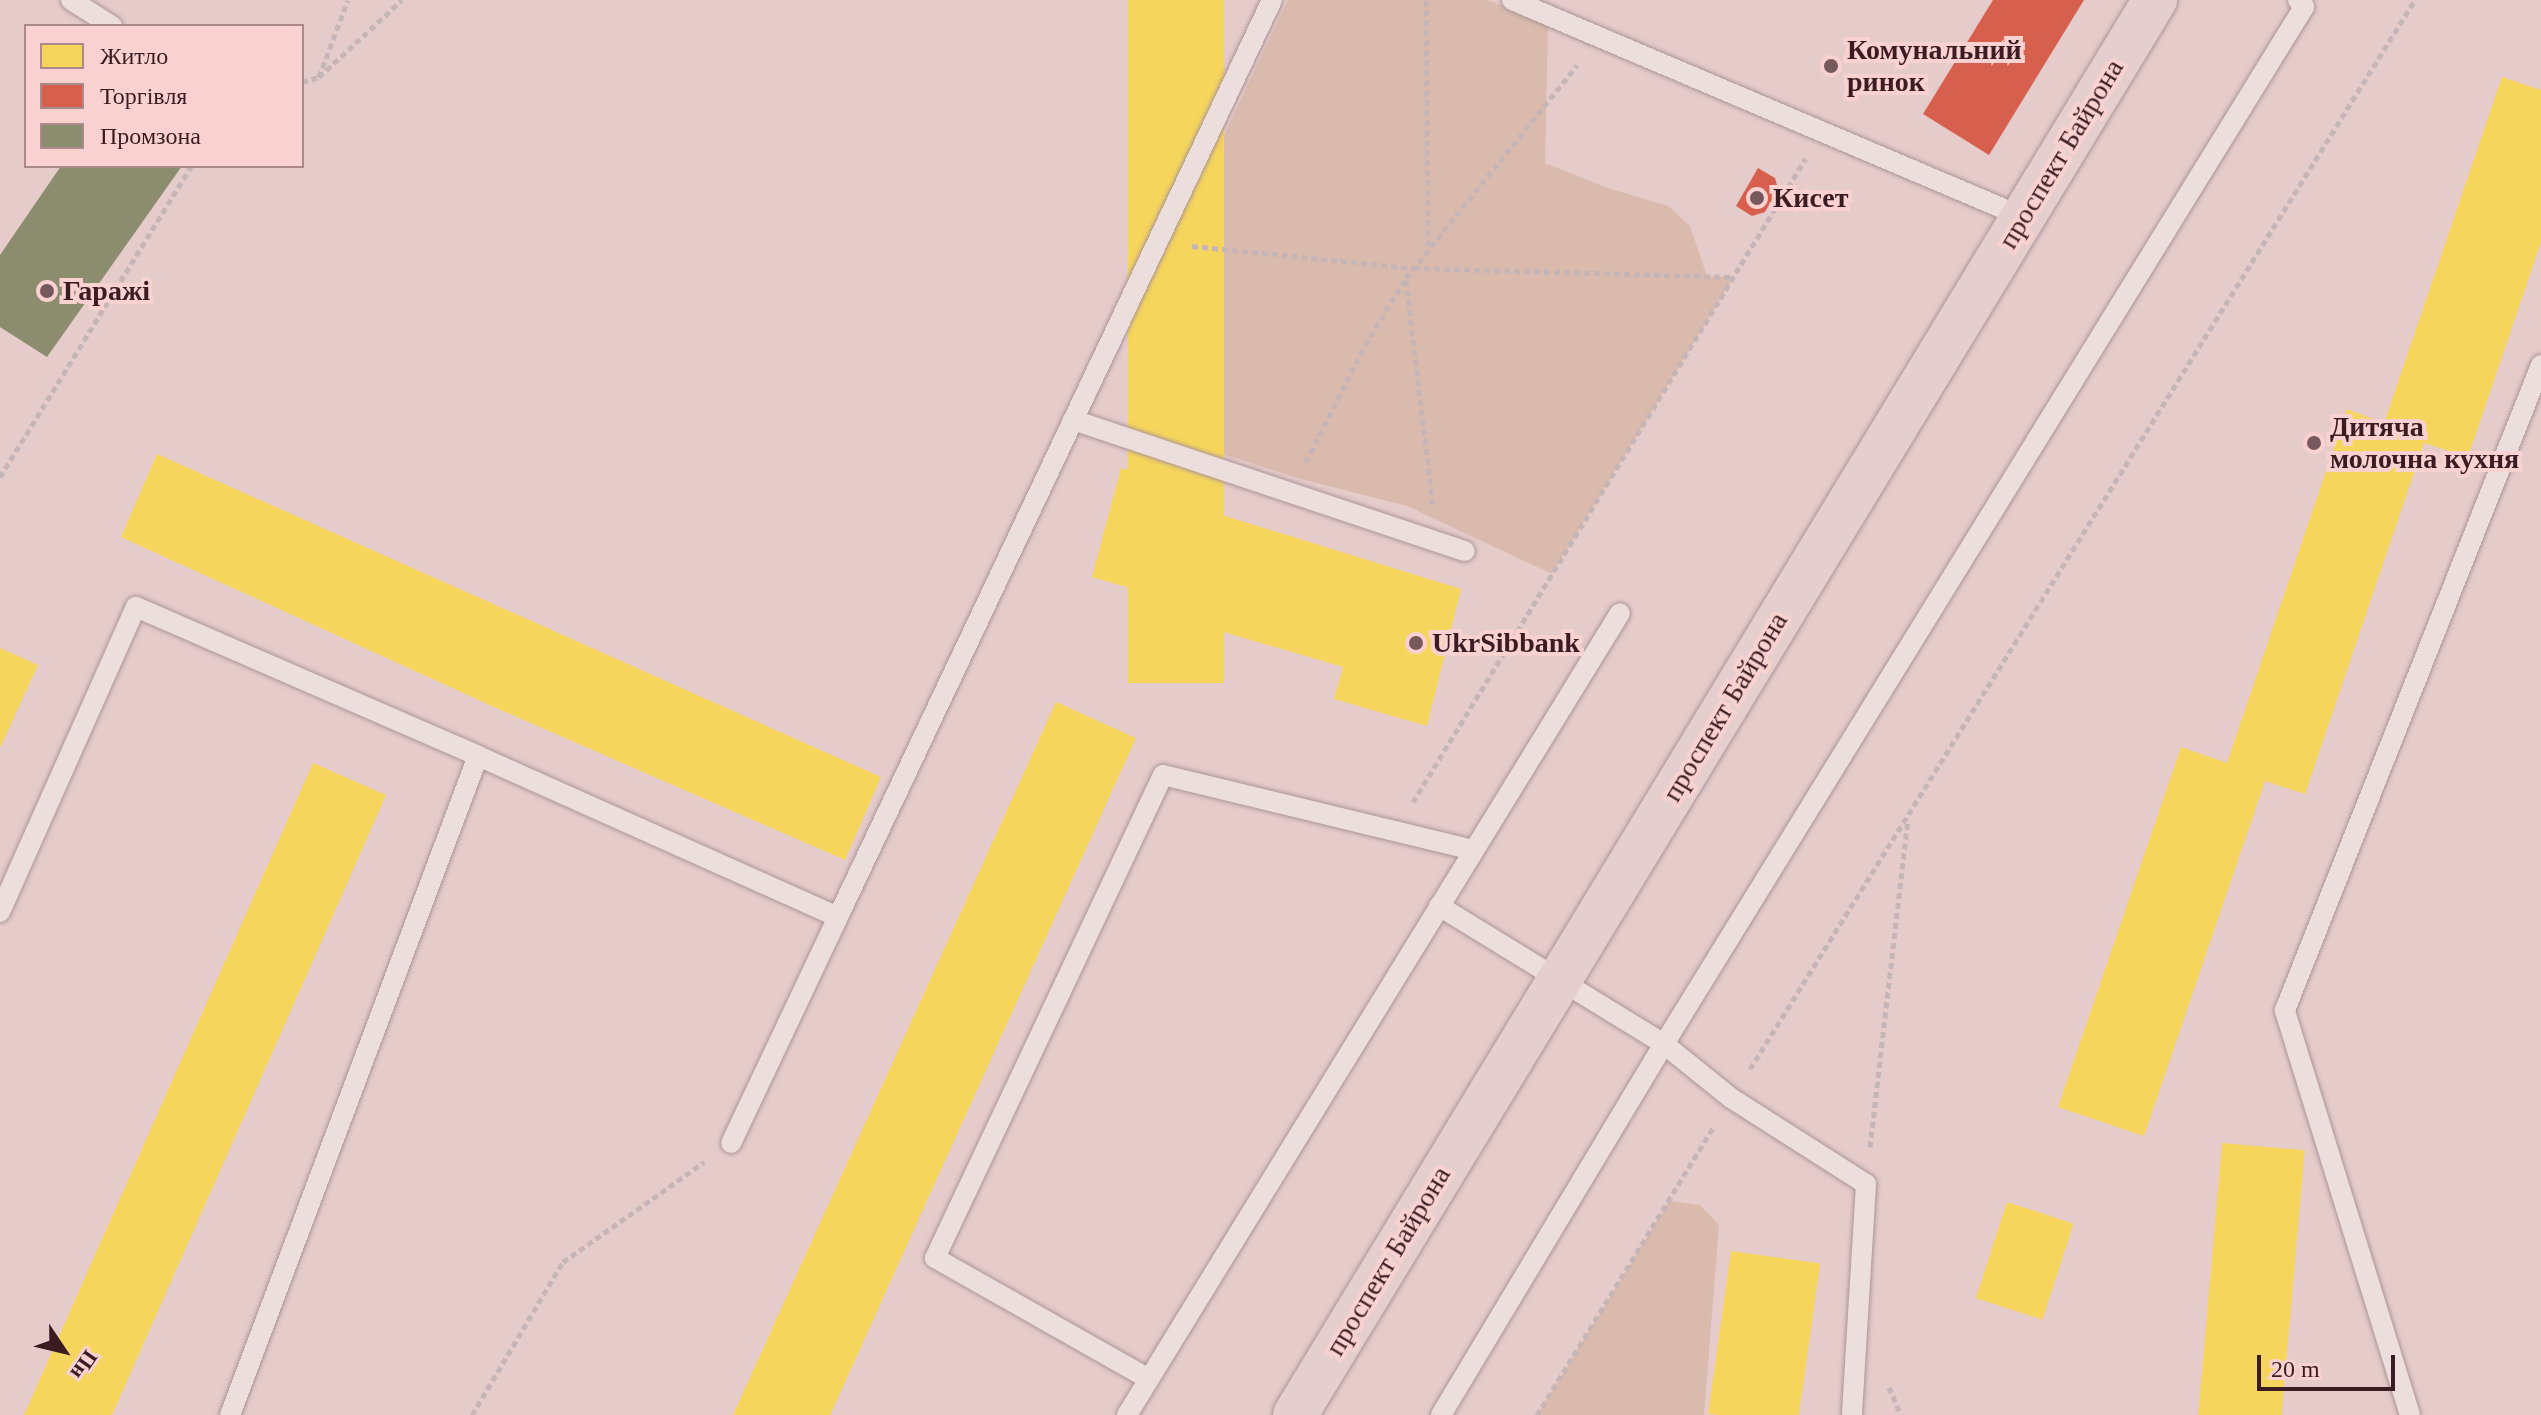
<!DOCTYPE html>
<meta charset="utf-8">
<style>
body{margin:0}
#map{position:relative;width:2541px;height:1415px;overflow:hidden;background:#e6cbcb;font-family:Georgia,serif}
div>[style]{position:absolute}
.green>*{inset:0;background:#dabaac}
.homes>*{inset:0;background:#f6d55c;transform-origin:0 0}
.shops>*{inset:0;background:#d6604d}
.industry>*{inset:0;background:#8c8c6e}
.path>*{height:5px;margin-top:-2.5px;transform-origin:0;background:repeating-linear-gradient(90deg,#c6b5b6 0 6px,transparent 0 10px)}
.roads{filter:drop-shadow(0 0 2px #ab9596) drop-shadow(0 0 2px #ab9596)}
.lane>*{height:20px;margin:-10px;padding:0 10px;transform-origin:10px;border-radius:10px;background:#eddede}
.primary>*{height:44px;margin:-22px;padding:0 22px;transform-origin:22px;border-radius:22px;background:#e5cece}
.dots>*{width:22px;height:22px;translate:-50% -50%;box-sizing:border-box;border:4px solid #f8d1d0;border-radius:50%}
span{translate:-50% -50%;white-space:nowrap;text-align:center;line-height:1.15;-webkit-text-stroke:8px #f8d1d0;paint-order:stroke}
.poi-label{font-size:28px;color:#3a1c22;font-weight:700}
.left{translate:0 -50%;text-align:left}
.street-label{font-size:28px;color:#3a1c22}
.legend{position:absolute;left:24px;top:24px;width:280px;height:144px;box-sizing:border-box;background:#f8d1d0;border:2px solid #ac898a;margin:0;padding:10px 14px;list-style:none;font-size:24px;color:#3a1c22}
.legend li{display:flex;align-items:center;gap:16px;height:40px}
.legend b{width:40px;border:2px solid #ac898a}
.north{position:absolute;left:24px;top:1311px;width:80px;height:80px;-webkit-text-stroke:6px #f8d1d0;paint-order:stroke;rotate:125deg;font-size:22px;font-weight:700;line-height:32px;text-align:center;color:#3a1c22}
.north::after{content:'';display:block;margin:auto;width:28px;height:36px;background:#3a1c22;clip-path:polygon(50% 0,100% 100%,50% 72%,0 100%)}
.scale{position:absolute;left:2257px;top:1355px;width:138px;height:36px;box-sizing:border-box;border:4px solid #3a1c22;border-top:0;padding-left:10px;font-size:24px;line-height:28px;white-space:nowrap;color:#3a1c22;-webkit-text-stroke:6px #f8d1d0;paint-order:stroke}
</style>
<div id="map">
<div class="green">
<div style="clip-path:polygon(1288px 0,1488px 0,1548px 26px,1545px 163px,1605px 187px,1668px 206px,1690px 226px,1707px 276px,1734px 277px,1552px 574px,1407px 506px,1297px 478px,1142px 428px,1186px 321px,1144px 305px)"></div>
<div style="clip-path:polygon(1669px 1201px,1700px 1205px,1719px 1225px,1704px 1415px,1537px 1415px)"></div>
</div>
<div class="homes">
<div style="left:1128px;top:0;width:96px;height:683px"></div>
<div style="clip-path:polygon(2502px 77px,2541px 90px,2541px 242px,2468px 457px,2424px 443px,2305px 794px,2265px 781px,2144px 1136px,2058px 1107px,2181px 747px,2227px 763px,2347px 409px,2384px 423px)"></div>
<div style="clip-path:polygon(157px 454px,881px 777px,845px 860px,494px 707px,121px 537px)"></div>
<div style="clip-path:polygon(1121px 468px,1216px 496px,1219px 514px,1461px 589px,1427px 726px,1334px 699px,1343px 667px,1193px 623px,1199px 608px,1092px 577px)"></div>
<div style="clip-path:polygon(0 648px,38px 665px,0 748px)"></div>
<div style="clip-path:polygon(1056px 702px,1136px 738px,832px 1411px,831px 1415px,733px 1415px)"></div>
<div style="clip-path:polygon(313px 763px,386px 795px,323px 938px,112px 1415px,24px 1415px)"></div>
<div style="left:2222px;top:1143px;width:83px;height:273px;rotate:5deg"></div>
<div style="left:2007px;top:1202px;width:70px;height:101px;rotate:18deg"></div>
<div style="left:1731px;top:1251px;width:90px;height:164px;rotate:8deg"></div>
</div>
<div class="shops">
<div style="clip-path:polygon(1993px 0,2084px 0,1989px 155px,1923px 114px)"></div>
<div style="clip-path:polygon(1758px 168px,1775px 178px,1778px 189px,1765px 212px,1752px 216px,1736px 206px)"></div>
</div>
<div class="industry">
<div style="clip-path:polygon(61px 166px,182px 166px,47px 357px,0 327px,0 255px)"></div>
</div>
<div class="path">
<div style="left:1426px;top:0;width:250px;rotate:89.5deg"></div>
<div style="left:319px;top:77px;width:113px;rotate:-42.9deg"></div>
<div style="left:302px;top:82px;width:18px;rotate:-16deg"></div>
<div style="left:319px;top:77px;width:82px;rotate:-69.4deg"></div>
<div style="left:1192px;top:246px;width:223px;rotate:5.7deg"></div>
<div style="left:1414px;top:268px;width:319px;rotate:1.6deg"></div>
<div style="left:1406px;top:280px;width:227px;rotate:83.2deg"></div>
<div style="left:1306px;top:462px;width:131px;rotate:-63.2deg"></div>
<div style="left:1365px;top:345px;width:79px;rotate:-58.5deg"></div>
<div style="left:1406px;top:278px;width:273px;rotate:-51.2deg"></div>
<div style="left:0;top:477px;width:365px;rotate:-58.4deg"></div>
<div style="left:1413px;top:802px;width:754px;rotate:-58.61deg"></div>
<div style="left:1750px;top:1069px;width:1259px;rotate:-58.12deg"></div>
<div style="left:1870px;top:1147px;width:330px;rotate:-83.4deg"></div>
<div style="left:1889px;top:1387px;width:30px;rotate:67deg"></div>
<div style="left:472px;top:1415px;width:178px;rotate:-59.3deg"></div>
<div style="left:563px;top:1262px;width:173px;rotate:-35.3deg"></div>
<div style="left:1537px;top:1415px;width:340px;rotate:-58.5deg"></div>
</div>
<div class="roads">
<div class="lane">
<div style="left:71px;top:0;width:49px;rotate:32.4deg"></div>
<div style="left:1512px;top:0;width:555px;rotate:23.01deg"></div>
<div style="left:1073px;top:420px;width:413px;rotate:18.5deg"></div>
<div style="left:478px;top:756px;width:394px;rotate:24.1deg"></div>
<div style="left:838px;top:917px;width:250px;rotate:115.3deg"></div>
<div style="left:1439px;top:906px;width:264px;rotate:31.5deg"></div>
<div style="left:1664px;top:1044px;width:86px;rotate:38.9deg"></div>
<div style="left:1731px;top:1098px;width:160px;rotate:32.5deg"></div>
<div style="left:1866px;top:1184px;width:231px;rotate:93.5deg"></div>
<div style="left:0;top:912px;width:334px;rotate:-66deg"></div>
<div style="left:136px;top:607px;width:373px;rotate:23.5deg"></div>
<div style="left:478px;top:756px;width:704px;rotate:110.62deg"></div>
<div style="left:838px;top:917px;width:1015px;rotate:-64.67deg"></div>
<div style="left:1149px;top:1379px;width:246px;rotate:-150.5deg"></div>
<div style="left:935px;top:1258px;width:534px;rotate:-64.73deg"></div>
<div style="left:1163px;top:775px;width:319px;rotate:13.6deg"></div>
<div style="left:1127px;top:1415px;width:941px;rotate:-58.42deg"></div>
<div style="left:1441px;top:1415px;width:433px;rotate:-59deg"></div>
<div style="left:1664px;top:1044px;width:1219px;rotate:-58.32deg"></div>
<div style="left:2304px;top:7px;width:9px;rotate:-131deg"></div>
<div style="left:2410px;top:1415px;width:424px;rotate:-107.2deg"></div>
<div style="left:2285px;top:1010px;width:694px;rotate:-68.35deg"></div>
</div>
<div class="primary">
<div style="left:1295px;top:1415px;width:1656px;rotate:-58.71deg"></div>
</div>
</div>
<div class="dots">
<div style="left:1831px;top:66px;background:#76595d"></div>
<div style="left:1757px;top:198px;background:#76595d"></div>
<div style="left:47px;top:291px;background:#76595d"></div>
<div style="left:2314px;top:443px;background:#76595d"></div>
<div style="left:1416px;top:643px;background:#76595d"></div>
</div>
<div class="poi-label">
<span class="left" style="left:1847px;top:66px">Комунальний<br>ринок</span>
<span class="left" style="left:1773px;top:198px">Кисет</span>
<span class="left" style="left:63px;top:291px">Гаражі</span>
<span class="left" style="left:2330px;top:443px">Дитяча<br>молочна кухня</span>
<span class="left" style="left:1432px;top:643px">UkrSibbank</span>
</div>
<div class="street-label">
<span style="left:2061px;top:154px;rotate:-59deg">проспект Байрона</span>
<span style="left:1725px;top:707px;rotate:-59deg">проспект Байрона</span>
<span style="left:1388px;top:1261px;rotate:-59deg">проспект Байрона</span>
</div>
<ul class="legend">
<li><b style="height:22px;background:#f6d55c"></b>Житло</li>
<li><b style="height:22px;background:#d6604d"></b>Торгівля</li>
<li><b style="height:22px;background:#8c8c6e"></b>Промзона</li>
</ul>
<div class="north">Пн</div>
<div class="scale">20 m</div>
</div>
